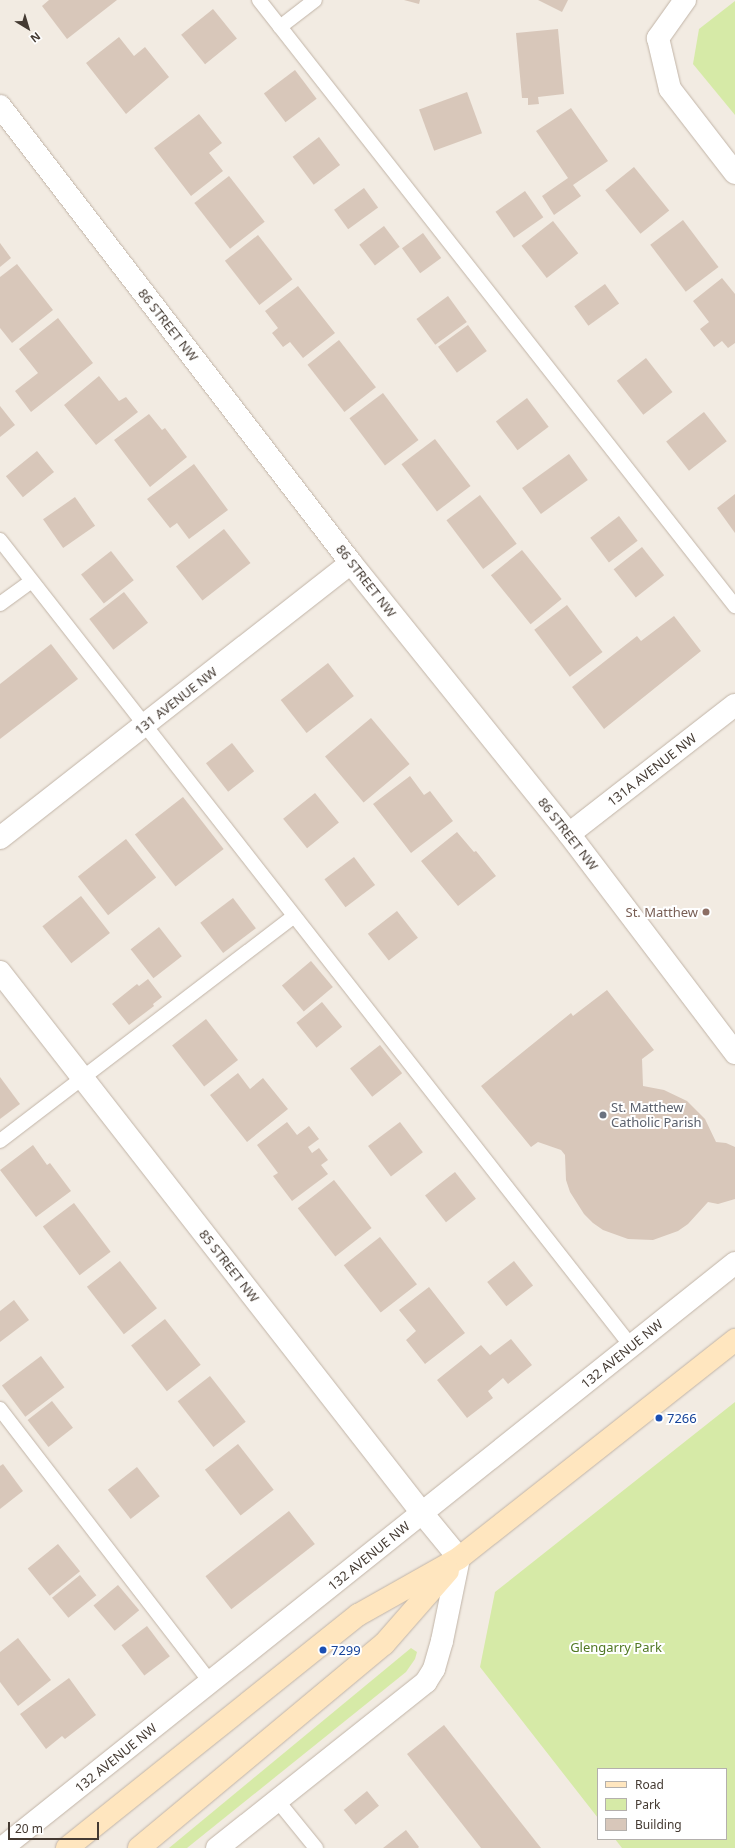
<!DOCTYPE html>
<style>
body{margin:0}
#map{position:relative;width:735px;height:1848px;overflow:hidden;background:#f2ebe2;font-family:"Noto Sans",sans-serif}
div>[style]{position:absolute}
.green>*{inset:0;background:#d6eaa7}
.building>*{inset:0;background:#d8c7ba;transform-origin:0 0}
.roads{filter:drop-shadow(0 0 1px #c1b4a7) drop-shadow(0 0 1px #c1b4a7)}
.lane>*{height:14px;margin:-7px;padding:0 7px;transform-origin:7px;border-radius:7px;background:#fff}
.street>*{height:22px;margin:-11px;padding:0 11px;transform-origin:11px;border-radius:11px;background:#fff}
.secondary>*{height:22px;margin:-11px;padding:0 11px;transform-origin:11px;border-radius:11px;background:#ffe6bf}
.dots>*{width:11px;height:11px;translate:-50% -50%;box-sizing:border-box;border:2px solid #fff;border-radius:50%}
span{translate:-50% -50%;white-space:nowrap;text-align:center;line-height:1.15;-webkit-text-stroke:4px #fff;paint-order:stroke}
.street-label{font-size:13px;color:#443a32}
.education-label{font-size:13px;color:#785e54}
.right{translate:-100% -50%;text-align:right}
.worship-label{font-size:13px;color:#5b616d}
.left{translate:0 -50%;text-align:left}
.transit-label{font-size:13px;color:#164399}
.park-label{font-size:13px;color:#507823}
.legend{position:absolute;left:597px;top:1768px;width:130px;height:72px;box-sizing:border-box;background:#fff;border:1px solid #b4b0ad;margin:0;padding:5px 7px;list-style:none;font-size:12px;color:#443a32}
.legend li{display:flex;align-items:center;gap:8px;height:20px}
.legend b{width:20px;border:1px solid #b4b0ad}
.north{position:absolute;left:8px;top:8px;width:40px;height:40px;-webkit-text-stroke:3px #fff;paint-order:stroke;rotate:142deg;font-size:11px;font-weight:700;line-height:16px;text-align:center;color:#443a32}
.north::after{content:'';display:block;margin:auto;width:14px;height:18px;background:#443a32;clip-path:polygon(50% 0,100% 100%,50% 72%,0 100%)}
.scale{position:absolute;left:8px;top:1822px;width:91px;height:18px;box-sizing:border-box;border:2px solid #443a32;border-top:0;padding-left:5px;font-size:12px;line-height:14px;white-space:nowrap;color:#443a32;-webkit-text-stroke:3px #fff;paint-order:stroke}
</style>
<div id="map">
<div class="green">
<div style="clip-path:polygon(735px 1px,735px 115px,693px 64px,699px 29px)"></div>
<div style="clip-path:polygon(735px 1402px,735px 1848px,622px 1848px,615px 1839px,726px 1839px,726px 1769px,598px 1769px,598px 1818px,480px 1667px,495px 1592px)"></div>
<div style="clip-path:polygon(411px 1648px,417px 1652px,415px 1659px,406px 1672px,187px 1848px,169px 1848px)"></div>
</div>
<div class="building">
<div style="clip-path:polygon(49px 0,117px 0,67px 39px,42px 6px)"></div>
<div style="clip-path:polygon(404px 0,420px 0,419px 4px)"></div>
<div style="clip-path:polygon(538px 0,568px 0,562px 12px)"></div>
<div style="left:213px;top:9px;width:38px;height:41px;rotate:51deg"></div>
<div style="clip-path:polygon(558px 29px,564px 94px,538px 97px,539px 104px,528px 105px,528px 98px,522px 98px,516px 33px)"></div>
<div style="clip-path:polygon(119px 37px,134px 56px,145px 47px,169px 77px,126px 114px,86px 63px)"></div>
<div style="left:295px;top:70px;width:36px;height:39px;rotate:53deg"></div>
<div style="left:467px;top:92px;width:44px;height:51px;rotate:70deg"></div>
<div style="clip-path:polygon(571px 108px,608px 161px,573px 185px,581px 196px,554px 215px,542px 196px,568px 178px,536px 131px)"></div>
<div style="clip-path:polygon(199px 114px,222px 143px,209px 153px,223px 171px,191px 196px,154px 148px)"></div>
<div style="left:319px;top:137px;width:35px;height:33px;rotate:53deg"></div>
<div style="left:634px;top:167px;width:56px;height:37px;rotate:51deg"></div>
<div style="left:229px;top:176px;width:58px;height:44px;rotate:52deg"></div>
<div style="left:364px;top:188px;width:24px;height:37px;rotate:54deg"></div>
<div style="left:525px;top:191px;width:32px;height:36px;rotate:55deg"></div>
<div style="left:683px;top:220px;width:59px;height:41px;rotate:53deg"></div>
<div style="left:553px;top:221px;width:41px;height:40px;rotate:52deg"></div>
<div style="left:384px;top:226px;width:26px;height:31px;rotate:53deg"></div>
<div style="left:423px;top:233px;width:31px;height:26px;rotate:54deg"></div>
<div style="left:258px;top:235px;width:56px;height:42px;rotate:52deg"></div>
<div style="clip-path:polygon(0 243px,11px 258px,0 267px)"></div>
<div style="clip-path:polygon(17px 264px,53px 310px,12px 343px,0 328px,0 277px)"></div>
<div style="clip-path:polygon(722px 278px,735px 294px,735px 343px,728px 348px,722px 341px,714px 347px,700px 329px,709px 322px,693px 301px)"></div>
<div style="left:605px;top:284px;width:24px;height:38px;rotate:54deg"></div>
<div style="clip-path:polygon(298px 286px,335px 333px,303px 358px,290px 342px,283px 347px,272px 333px,278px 328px,265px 311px)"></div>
<div style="left:448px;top:296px;width:32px;height:39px;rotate:54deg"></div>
<div style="clip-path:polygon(58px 318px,93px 363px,31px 412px,15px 391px,38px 373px,19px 349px)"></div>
<div style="left:468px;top:325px;width:32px;height:37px;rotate:54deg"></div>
<div style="left:339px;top:340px;width:60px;height:40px;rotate:52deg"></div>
<div style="left:646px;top:358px;width:43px;height:37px;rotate:52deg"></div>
<div style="clip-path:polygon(99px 376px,119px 401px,126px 397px,138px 412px,96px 445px,64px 405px)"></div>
<div style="left:383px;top:393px;width:59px;height:42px;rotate:53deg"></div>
<div style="left:527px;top:398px;width:36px;height:39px;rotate:53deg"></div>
<div style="clip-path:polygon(0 406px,15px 425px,0 437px)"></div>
<div style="left:704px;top:412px;width:37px;height:48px;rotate:52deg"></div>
<div style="clip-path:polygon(149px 414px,162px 430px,165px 428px,187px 457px,150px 487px,114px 440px)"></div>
<div style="left:435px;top:439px;width:59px;height:42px;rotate:53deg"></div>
<div style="left:37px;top:451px;width:27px;height:40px;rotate:51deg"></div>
<div style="left:569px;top:454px;width:32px;height:58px;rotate:54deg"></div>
<div style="clip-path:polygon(194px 464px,228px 510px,189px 539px,177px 523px,170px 528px,147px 499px)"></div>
<div style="clip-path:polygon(735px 494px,735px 533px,717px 508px)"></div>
<div style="left:480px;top:495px;width:61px;height:42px;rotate:53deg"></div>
<div style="left:75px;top:497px;width:35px;height:39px;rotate:55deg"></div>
<div style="left:619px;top:516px;width:31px;height:36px;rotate:53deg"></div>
<div style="left:224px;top:529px;width:43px;height:61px;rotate:52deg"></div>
<div style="left:642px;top:547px;width:36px;height:36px;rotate:52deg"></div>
<div style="left:522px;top:550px;width:63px;height:40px;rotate:51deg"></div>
<div style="left:111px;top:551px;width:37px;height:38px;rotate:52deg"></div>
<div style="left:124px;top:592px;width:39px;height:44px;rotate:52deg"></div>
<div style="left:567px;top:605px;width:59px;height:41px;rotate:53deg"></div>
<div style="clip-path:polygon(674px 616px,701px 651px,604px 729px,572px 687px,637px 636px,641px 641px)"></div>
<div style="clip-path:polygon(51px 644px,78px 679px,0 739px,0 684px)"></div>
<div style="left:328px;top:663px;width:42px;height:60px;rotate:52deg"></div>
<div style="left:371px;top:718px;width:60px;height:60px;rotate:50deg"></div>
<div style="left:232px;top:743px;width:36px;height:33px;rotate:52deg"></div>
<div style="clip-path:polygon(410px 776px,424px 795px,430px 791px,453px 821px,411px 853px,373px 804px)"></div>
<div style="left:315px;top:793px;width:38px;height:41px;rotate:51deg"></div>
<div style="left:183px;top:797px;width:66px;height:61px;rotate:52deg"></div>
<div style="clip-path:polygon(457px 832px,474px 852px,476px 851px,496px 876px,458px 906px,421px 861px)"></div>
<div style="left:126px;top:839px;width:49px;height:61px;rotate:52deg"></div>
<div style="left:354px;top:857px;width:35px;height:37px;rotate:53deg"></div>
<div style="left:81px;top:896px;width:47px;height:49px;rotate:52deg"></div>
<div style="left:233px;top:898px;width:38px;height:41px;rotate:53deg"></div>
<div style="left:397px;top:911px;width:34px;height:37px;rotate:52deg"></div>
<div style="left:159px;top:927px;width:37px;height:36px;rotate:52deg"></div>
<div style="left:311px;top:961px;width:34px;height:38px;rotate:50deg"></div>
<div style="clip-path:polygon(148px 979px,162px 997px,153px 1004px,154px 1006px,129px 1025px,112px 1004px,137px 984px,139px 986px)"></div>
<div style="clip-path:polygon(607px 990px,654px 1050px,642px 1059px,643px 1086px,664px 1090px,687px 1101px,705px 1119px,716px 1142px,726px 1143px,735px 1147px,735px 1199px,718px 1204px,708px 1202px,688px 1224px,678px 1231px,653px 1240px,628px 1239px,603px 1230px,593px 1223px,584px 1214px,570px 1192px,566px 1180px,565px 1155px,561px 1150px,538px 1142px,531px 1147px,481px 1086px,571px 1013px,573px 1016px)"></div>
<div style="left:322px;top:1002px;width:32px;height:33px;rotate:51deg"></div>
<div style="left:206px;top:1019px;width:52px;height:43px;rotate:52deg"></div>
<div style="left:380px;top:1045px;width:36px;height:38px;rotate:52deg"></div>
<div style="clip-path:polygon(238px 1073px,250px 1089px,263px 1078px,288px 1109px,247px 1142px,210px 1095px)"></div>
<div style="clip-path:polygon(0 1077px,20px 1104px,0 1119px)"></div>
<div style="clip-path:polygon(287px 1122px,297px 1135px,309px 1126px,319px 1139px,308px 1147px,312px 1153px,319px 1148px,328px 1160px,321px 1165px,328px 1174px,292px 1201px,273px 1176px,278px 1173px,257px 1145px)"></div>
<div style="left:400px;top:1122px;width:38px;height:40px;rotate:53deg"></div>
<div style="clip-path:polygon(33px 1145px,47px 1165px,50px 1163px,71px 1191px,36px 1217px,0 1170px)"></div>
<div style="left:455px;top:1172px;width:34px;height:38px;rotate:52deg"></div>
<div style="left:334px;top:1180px;width:61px;height:46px;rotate:52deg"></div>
<div style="left:74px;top:1203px;width:61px;height:39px;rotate:53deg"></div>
<div style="left:380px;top:1237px;width:60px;height:46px;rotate:52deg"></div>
<div style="left:120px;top:1261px;width:60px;height:42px;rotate:52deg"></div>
<div style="left:514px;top:1261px;width:31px;height:34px;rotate:52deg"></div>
<div style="clip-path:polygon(429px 1287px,465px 1333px,425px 1364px,406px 1340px,416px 1331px,399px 1310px)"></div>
<div style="clip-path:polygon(14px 1300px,29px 1320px,0 1342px,0 1311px)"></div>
<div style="left:165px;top:1319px;width:58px;height:43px;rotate:52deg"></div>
<div style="clip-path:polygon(511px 1339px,532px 1365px,508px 1384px,503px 1378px,488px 1391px,493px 1398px,467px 1418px,437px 1380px,481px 1345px,490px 1355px)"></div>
<div style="left:41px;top:1356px;width:39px;height:49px;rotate:53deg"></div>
<div style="left:210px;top:1376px;width:58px;height:41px;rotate:52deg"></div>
<div style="left:52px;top:1401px;width:34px;height:31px;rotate:52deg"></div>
<div style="left:238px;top:1444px;width:58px;height:42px;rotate:52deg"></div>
<div style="clip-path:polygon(3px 1464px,23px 1491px,0 1509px,0 1466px)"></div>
<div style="left:137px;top:1467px;width:37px;height:37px;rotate:52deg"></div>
<div style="left:289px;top:1511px;width:42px;height:106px;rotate:52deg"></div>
<div style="left:58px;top:1544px;width:35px;height:39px;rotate:51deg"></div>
<div style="left:80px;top:1575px;width:26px;height:36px;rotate:51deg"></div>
<div style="left:118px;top:1585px;width:33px;height:32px;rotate:50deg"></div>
<div style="left:147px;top:1626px;width:38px;height:32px;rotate:53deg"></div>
<div style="clip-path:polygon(18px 1638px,51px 1680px,18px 1706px,0 1682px,0 1652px)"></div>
<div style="clip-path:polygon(69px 1678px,96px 1715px,65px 1739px,62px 1736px,46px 1749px,20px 1714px)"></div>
<div style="clip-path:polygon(444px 1725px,541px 1848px,481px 1848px,407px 1754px)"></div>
<div style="left:367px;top:1791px;width:19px;height:30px;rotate:51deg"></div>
<div style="clip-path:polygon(406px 1830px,419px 1847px,418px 1848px,383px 1848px)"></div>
</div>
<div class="roads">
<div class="lane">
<div style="left:259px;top:0;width:771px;rotate:51.85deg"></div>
<div style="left:280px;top:27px;width:44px;rotate:-37.6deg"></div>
<div style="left:0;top:540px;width:1024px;rotate:51.94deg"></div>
<div style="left:0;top:604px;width:39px;rotate:-36deg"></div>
<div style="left:0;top:1141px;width:369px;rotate:-37.4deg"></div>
<div style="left:0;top:1409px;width:344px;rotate:52.4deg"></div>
<div style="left:277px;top:1800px;width:62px;rotate:50.9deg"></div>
</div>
<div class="street">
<div style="left:685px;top:0;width:47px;rotate:125.4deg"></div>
<div style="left:658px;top:38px;width:52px;rotate:76.8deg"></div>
<div style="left:670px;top:89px;width:106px;rotate:52.3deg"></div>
<div style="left:0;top:106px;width:576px;rotate:52.47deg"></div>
<div style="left:351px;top:563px;width:348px;rotate:51.2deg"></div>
<div style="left:569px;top:834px;width:275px;rotate:52.8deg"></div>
<div style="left:569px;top:834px;width:210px;rotate:-37.9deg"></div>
<div style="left:0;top:838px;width:446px;rotate:-38.1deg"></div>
<div style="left:0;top:972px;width:686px;rotate:52.04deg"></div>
<div style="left:422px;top:1513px;width:58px;rotate:50.6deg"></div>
<div style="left:459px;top:1558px;width:85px;rotate:101.6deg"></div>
<div style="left:442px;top:1641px;width:29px;rotate:106deg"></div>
<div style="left:434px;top:1669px;width:15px;rotate:122deg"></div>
<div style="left:426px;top:1682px;width:267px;rotate:141.5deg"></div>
<div style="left:2px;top:1848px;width:938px;rotate:-38.59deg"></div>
</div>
<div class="secondary">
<div style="left:67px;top:1848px;width:373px;rotate:-38.7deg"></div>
<div style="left:358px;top:1615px;width:116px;rotate:-29.4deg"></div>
<div style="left:459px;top:1558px;width:352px;rotate:-38.3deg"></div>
<div style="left:139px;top:1848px;width:319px;rotate:-39.8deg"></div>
<div style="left:384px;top:1644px;width:97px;rotate:-48.8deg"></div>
</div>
</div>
<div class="dots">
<div style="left:706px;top:912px;background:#8d6e63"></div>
<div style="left:603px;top:1115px;background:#6b7280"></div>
<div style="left:659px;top:1418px;background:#1a4fb4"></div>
<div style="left:323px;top:1650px;background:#1a4fb4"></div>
</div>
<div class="street-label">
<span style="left:168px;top:325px;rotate:52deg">86 STREET NW</span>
<span style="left:366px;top:581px;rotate:52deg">86 STREET NW</span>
<span style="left:176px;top:701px;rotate:-38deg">131 AVENUE NW</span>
<span style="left:652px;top:770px;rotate:-38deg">131A AVENUE NW</span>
<span style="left:568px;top:834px;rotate:52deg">86 STREET NW</span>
<span style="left:229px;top:1266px;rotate:52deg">85 STREET NW</span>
<span style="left:622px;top:1354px;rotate:-39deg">132 AVENUE NW</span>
<span style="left:369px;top:1556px;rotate:-39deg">132 AVENUE NW</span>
<span style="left:116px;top:1758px;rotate:-39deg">132 AVENUE NW</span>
</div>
<div class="education-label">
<span class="right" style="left:698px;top:912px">St. Matthew</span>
</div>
<div class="worship-label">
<span class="left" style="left:611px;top:1115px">St. Matthew<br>Catholic Parish</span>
</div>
<div class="transit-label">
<span class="left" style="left:667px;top:1418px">7266</span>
<span class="left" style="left:331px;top:1650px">7299</span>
</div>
<div class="park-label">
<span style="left:616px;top:1647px">Glengarry Park</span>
</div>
<ul class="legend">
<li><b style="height:5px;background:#ffe6bf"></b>Road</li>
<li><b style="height:11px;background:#d6eaa7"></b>Park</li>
<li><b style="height:11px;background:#d8c7ba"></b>Building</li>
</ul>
<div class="north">N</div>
<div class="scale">20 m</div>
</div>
